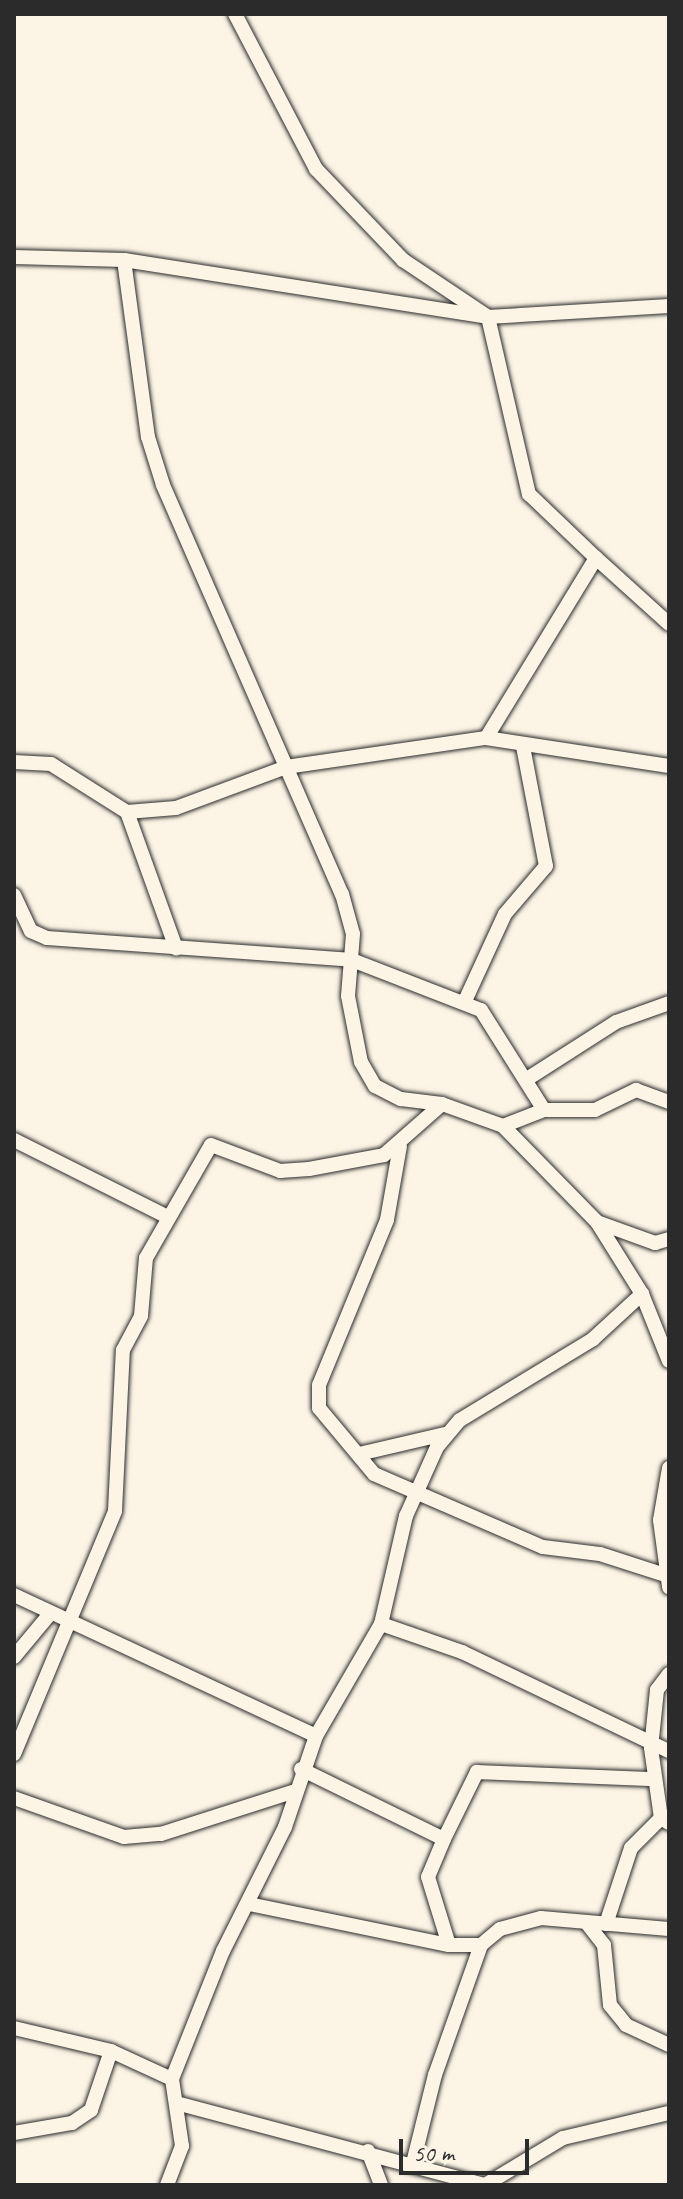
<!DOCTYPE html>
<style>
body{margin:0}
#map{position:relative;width:683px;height:2199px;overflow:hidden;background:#fcf5e5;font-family:Caveat,sans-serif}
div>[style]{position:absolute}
.roads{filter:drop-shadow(0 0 2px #2b2b2b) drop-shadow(0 0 2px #2b2b2b)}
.minor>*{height:14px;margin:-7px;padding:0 7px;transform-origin:7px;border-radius:7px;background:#fcf5e5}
span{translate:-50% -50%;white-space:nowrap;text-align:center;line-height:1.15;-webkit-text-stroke:6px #fcf5e5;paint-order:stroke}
.frame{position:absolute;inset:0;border:16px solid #2b2b2b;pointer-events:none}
.scale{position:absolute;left:399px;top:2139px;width:130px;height:36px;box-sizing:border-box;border:4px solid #2b2b2b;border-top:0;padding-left:10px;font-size:24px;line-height:28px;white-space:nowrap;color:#2b2b2b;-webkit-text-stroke:6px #fcf5e5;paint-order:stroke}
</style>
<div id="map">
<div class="roads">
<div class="minor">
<div style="left:235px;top:14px;width:175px;rotate:62.4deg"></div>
<div style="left:316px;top:169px;width:126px;rotate:46.3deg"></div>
<div style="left:403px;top:260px;width:102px;rotate:33.8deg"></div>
<div style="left:488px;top:317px;width:182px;rotate:77deg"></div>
<div style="left:529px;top:494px;width:93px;rotate:43.7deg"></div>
<div style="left:596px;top:558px;width:211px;rotate:121.4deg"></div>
<div style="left:14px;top:257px;width:110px;rotate:1.6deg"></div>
<div style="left:124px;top:260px;width:368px;rotate:8.9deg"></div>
<div style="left:488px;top:317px;width:181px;rotate:-3.5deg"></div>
<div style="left:124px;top:260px;width:179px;rotate:82.3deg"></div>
<div style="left:148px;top:437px;width:50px;rotate:72.6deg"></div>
<div style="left:163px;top:485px;width:446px;rotate:66.4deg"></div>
<div style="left:342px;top:894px;width:41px;rotate:74.6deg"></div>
<div style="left:353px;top:934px;width:62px;rotate:94.6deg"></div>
<div style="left:348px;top:996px;width:67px;rotate:78.9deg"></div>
<div style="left:361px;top:1062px;width:28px;rotate:60deg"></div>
<div style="left:375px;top:1086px;width:29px;rotate:27deg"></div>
<div style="left:401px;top:1099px;width:41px;rotate:7deg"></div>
<div style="left:442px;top:1104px;width:65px;rotate:19.8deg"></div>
<div style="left:503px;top:1126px;width:134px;rotate:45.6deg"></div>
<div style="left:597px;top:1222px;width:85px;rotate:58deg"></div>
<div style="left:642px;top:1294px;width:72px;rotate:68.1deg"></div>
<div style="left:596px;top:558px;width:98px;rotate:42.1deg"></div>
<div style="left:14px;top:762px;width:37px;rotate:3deg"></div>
<div style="left:51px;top:764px;width:90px;rotate:32.3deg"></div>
<div style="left:127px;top:812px;width:49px;rotate:-4.7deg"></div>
<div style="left:176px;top:808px;width:117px;rotate:-20.4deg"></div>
<div style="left:286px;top:767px;width:202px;rotate:-8.3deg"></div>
<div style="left:486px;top:738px;width:185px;rotate:8.7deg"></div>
<div style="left:127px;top:812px;width:145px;rotate:70.2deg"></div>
<div style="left:14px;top:895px;width:40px;rotate:65deg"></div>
<div style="left:31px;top:931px;width:17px;rotate:24deg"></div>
<div style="left:47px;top:938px;width:306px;rotate:4.1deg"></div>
<div style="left:352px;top:960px;width:138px;rotate:21.2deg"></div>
<div style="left:481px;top:1010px;width:118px;rotate:57.8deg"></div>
<div style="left:464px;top:1003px;width:98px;rotate:-65.3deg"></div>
<div style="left:505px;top:914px;width:63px;rotate:-49.5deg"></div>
<div style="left:546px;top:866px;width:121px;rotate:-100.9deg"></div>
<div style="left:527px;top:1079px;width:106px;rotate:-32.6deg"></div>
<div style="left:616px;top:1022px;width:56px;rotate:-19.7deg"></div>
<div style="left:503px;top:1126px;width:44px;rotate:-21.3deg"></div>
<div style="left:544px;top:1110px;width:51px"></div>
<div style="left:595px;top:1110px;width:46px;rotate:-26deg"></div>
<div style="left:636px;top:1090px;width:35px;rotate:20deg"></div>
<div style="left:14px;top:1140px;width:170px;rotate:26.6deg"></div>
<div style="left:400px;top:1146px;width:75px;rotate:100deg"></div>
<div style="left:387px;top:1220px;width:178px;rotate:112.4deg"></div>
<div style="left:319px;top:1385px;width:23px;rotate:90deg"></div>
<div style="left:319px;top:1408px;width:86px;rotate:50.2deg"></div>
<div style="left:374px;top:1474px;width:184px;rotate:23.4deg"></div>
<div style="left:543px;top:1547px;width:57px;rotate:7deg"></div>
<div style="left:600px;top:1554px;width:68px;rotate:17.9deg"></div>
<div style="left:597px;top:1222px;width:62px;rotate:19.9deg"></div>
<div style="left:655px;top:1243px;width:15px;rotate:-16deg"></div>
<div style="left:359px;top:1454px;width:88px;rotate:-13.1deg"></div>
<div style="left:669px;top:1468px;width:53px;rotate:99.8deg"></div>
<div style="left:660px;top:1520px;width:68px;rotate:82.3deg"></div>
<div style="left:14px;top:1595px;width:333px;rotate:25deg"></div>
<div style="left:381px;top:1624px;width:86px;rotate:19.1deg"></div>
<div style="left:462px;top:1652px;width:229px;rotate:25.6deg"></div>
<div style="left:14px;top:1657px;width:55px;rotate:-50.2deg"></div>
<div style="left:669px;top:1674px;width:20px;rotate:127deg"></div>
<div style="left:657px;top:1690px;width:58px;rotate:95.9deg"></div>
<div style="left:651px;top:1748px;width:71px;rotate:81.9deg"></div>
<div style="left:661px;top:1818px;width:9px;rotate:32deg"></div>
<div style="left:14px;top:1754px;width:263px;rotate:-67.4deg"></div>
<div style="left:115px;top:1511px;width:161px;rotate:-87.2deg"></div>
<div style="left:123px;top:1350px;width:38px;rotate:-62deg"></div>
<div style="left:141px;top:1316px;width:58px;rotate:-85.1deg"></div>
<div style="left:146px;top:1258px;width:130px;rotate:-60.1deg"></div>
<div style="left:211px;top:1145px;width:74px;rotate:20.6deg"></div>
<div style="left:280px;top:1171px;width:29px;rotate:-4deg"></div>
<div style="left:309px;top:1169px;width:76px;rotate:-10.6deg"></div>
<div style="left:384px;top:1155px;width:77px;rotate:-41.3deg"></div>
<div style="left:301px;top:1769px;width:159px;rotate:26.1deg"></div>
<div style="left:444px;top:1839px;width:41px;rotate:112.8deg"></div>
<div style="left:428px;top:1877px;width:71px;rotate:72.8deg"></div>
<div style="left:449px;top:1945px;width:32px"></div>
<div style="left:481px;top:1945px;width:25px;rotate:-40deg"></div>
<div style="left:500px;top:1929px;width:42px;rotate:-15deg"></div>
<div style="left:541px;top:1918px;width:128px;rotate:4.9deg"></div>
<div style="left:14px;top:1798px;width:117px;rotate:19.5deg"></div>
<div style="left:124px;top:1837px;width:37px;rotate:-5deg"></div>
<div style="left:161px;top:1834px;width:138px;rotate:-17.8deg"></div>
<div style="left:444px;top:1839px;width:75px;rotate:-63.8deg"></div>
<div style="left:477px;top:1772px;width:177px;rotate:2.3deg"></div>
<div style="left:249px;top:1904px;width:204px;rotate:11.6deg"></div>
<div style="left:586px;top:1922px;width:29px;rotate:52deg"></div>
<div style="left:604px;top:1945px;width:60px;rotate:84.3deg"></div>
<div style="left:610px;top:2005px;width:26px;rotate:51deg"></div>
<div style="left:626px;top:2025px;width:47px;rotate:24.9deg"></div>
<div style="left:606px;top:1924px;width:80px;rotate:-71.8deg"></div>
<div style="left:631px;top:1848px;width:42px;rotate:-45deg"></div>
<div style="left:14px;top:2028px;width:100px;rotate:13.3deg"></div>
<div style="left:111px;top:2051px;width:67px;rotate:24.7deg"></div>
<div style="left:180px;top:2104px;width:316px;rotate:14.9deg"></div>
<div style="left:485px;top:2185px;width:91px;rotate:-31.1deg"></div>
<div style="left:563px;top:2138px;width:109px;rotate:-13.3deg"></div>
<div style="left:14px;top:2133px;width:59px;rotate:-9.8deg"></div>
<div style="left:72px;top:2123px;width:23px;rotate:-34deg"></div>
<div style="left:91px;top:2110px;width:62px;rotate:-71.3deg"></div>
<div style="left:368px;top:2151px;width:36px;rotate:69deg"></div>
<div style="left:413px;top:2163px;width:91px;rotate:-76deg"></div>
<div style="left:435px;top:2075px;width:138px;rotate:-70.5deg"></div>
<div style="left:167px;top:2185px;width:42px;rotate:-69deg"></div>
<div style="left:182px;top:2146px;width:68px;rotate:-98.5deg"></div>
<div style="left:172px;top:2079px;width:138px;rotate:-68.3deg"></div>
<div style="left:223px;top:1951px;width:139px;rotate:-63.4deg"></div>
<div style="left:285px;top:1827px;width:96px;rotate:-71.2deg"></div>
<div style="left:316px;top:1736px;width:129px;rotate:-59.9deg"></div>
<div style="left:381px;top:1624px;width:111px;rotate:-77deg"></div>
<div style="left:406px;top:1516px;width:76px;rotate:-65.8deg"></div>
<div style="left:437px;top:1447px;width:35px;rotate:-50deg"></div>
<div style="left:460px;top:1420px;width:156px;rotate:-31.3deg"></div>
<div style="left:593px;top:1339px;width:67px;rotate:-42.6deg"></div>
</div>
</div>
<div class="frame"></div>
<div class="scale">50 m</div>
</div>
